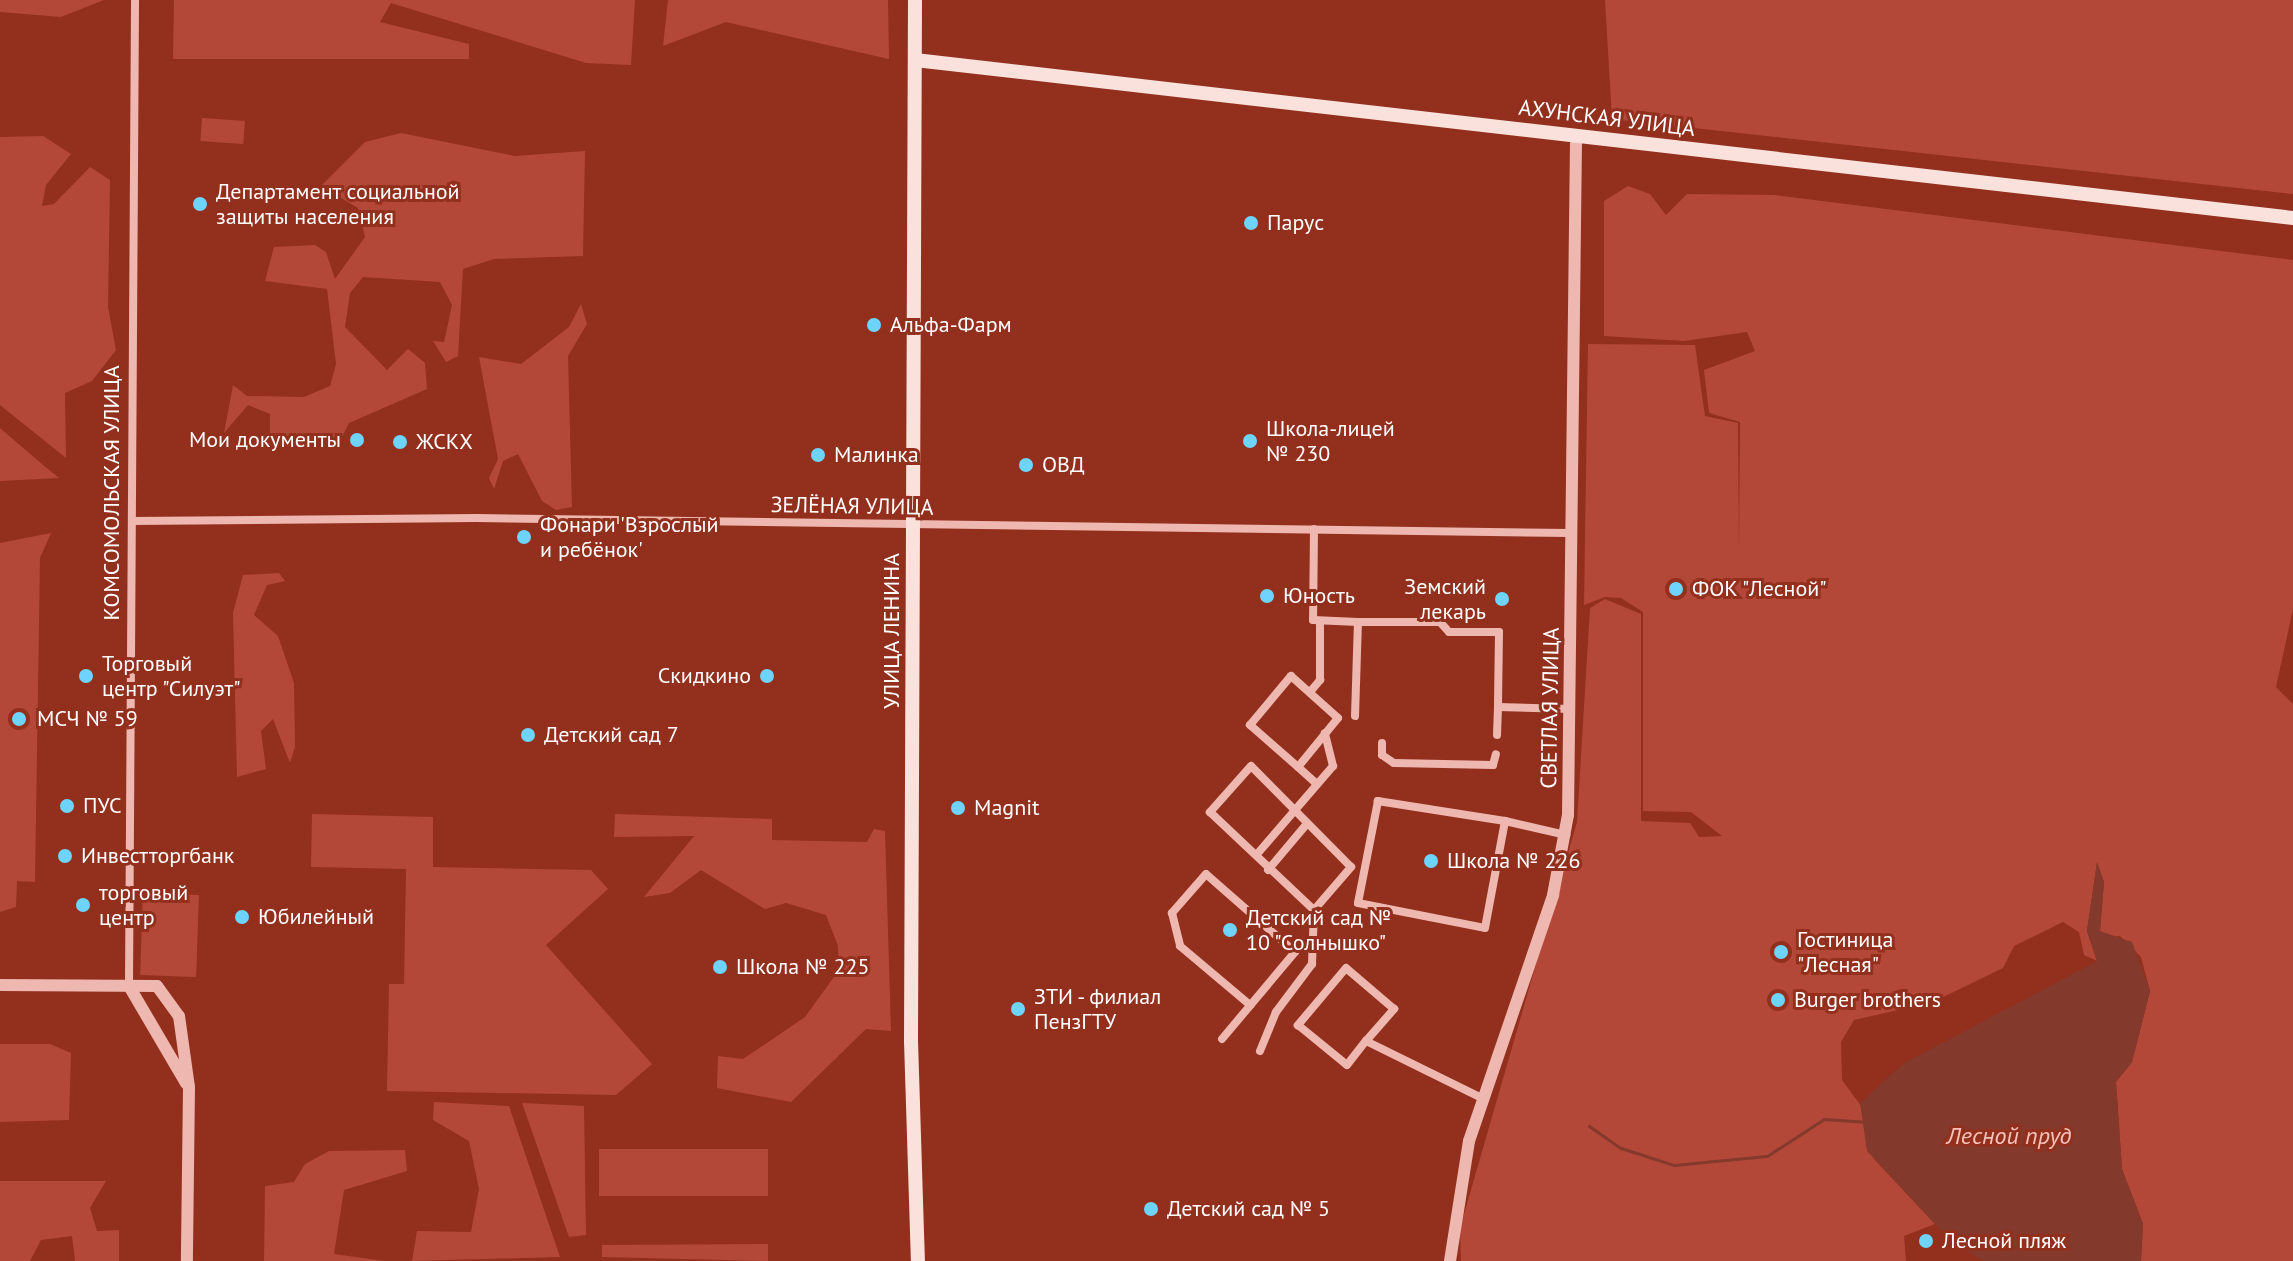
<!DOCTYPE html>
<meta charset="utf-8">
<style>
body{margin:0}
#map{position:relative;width:2293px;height:1261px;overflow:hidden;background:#932f1d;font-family:"PT Sans",sans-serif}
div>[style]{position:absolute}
.green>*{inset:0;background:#b44838;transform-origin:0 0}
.water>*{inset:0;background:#83392b}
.stream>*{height:3px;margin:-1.5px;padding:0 1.5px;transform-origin:1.5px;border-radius:1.5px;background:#83392b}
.minor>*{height:8px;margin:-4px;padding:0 4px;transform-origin:4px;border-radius:4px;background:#eeb7af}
.tertiary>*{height:12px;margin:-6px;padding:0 6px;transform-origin:6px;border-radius:6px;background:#eeb7af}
.secondary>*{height:14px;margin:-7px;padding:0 7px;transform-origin:7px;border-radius:7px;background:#fae1dc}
.dots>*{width:22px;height:22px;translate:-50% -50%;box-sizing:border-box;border:4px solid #932f1d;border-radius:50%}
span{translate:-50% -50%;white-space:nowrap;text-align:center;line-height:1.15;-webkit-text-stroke:6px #932f1d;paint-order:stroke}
.street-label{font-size:22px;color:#fff}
.poi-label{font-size:22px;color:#fff}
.left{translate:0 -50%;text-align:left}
.right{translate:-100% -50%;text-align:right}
.water-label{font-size:24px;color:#f5c3bb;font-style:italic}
</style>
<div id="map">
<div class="green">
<div style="clip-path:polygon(0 0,104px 0,61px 17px,0 12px)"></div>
<div style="clip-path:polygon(174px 0,635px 0,631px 65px,586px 63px,391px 3px,380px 22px,469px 44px,469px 59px,173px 59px)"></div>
<div style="clip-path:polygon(668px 0,888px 0,889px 59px,726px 22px,663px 46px)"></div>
<div style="clip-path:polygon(1605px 0,2293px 0,2293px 194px,1612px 119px)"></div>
<div style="left:202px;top:118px;width:43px;height:23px;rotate:4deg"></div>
<div style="clip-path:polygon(401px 133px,515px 156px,585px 151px,583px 256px,494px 259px,463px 269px,458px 356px,446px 362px,433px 341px,444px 342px,452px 305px,440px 282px,363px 277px,350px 293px,345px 327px,387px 370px,408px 349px,425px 363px,427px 389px,349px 423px,338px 445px,270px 434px,270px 414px,248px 405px,224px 433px,233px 385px,247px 396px,304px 397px,330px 386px,336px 364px,327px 289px,265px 281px,274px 247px,315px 245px,326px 252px,335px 279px,365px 237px,358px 208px,321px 186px,365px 142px)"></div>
<div style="clip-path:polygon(43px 136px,71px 154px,46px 185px,42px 206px,54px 204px,90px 167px,110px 180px,108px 307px,116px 350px,92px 381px,65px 393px,66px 458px,0 405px,0 137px)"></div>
<div style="clip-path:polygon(1628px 186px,1650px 194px,1666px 215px,1687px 194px,1774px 195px,2293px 260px,2293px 609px,2276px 687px,2293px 704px,2293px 1261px,2141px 1261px,2143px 1224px,2122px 1169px,2116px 1082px,2132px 1062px,2150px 991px,2141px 957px,2120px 936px,2105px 938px,2100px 931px,2104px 882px,2097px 863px,2087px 931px,2097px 961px,2084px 955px,2079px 932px,2063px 922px,2014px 946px,2003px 968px,1933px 1002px,1854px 1020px,1841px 1042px,1842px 1080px,1864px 1110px,1874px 1159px,1935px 1224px,1904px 1236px,1906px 1261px,1461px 1261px,1460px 1228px,1577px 822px,1590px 608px,1605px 599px,1641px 614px,1641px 821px,1690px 823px,1699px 837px,1722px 836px,1691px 812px,1643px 811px,1643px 612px,1621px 598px,1605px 597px,1584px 605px,1588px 344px,1695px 345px,1705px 416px,1738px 423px,1739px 552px,1740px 422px,1709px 413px,1704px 370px,1755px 351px,1747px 332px,1684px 341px,1604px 336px,1604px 201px)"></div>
<div style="clip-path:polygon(581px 304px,587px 324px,568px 356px,572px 507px,556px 510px,542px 501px,518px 454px,503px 461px,494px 489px,489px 478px,498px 459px,479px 357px,521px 364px,569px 327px)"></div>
<div style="clip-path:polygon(0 428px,43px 465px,59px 478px,0 481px)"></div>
<div style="clip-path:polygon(51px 533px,40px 558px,35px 882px,17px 881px,16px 907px,0 912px,0 543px)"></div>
<div style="clip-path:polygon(279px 573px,285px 581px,267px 585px,254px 615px,278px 636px,294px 683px,295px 747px,290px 763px,273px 719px,261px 731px,266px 769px,237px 777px,233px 613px,243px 575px)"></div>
<div style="clip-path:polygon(312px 814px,433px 817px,433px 867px,591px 870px,608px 889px,546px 945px,652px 1064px,616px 1095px,387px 1091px,389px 984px,404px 984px,406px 869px,311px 867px)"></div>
<div style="clip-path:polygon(615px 814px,772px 819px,772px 840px,867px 842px,874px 829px,885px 831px,891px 1031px,866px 1029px,791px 1102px,717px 1088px,718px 1056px,743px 1059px,805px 1017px,839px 970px,838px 946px,826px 915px,786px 903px,765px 909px,701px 870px,670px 893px,644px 897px,694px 836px,614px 837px)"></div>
<div style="left:143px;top:893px;width:56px;height:82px;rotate:2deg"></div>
<div style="clip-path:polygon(0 1044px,50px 1044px,71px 1053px,69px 1120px,0 1122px)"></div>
<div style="clip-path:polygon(434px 1102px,509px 1106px,560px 1257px,412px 1261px,417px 1231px,471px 1232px,479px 1189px,469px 1141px,433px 1120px)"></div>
<div style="clip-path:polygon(522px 1103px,584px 1106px,586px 1235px,569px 1237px)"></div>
<div style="left:768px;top:1149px;width:47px;height:169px;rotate:90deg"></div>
<div style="clip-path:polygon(405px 1150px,407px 1171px,344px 1190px,334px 1254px,385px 1261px,264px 1261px,265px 1186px,294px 1182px,305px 1164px,329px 1151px)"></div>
<div style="clip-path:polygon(0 1181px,106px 1181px,90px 1208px,97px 1231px,119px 1230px,119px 1261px,75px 1261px,72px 1236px,41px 1240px,30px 1261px,0 1261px)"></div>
<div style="clip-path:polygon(768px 1244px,768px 1261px,602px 1257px,602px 1245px)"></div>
</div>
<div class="water">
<div style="clip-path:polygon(2097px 862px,2104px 882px,2100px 931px,2132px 942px,2150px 991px,2132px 1062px,2116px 1082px,2122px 1169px,2143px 1224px,2141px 1261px,1983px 1261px,1949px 1239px,1867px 1151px,1860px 1103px,1903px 1064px,2097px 961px,2087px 931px)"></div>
</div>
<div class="stream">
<div style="left:1589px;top:1126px;width:39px;rotate:35deg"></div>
<div style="left:1621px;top:1148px;width:56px;rotate:17.8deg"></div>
<div style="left:1674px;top:1165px;width:93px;rotate:-5.5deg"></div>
<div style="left:1767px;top:1156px;width:68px;rotate:-33deg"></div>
<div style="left:1824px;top:1119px;width:44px;rotate:3.9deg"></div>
</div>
<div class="minor">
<div style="left:132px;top:521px;width:345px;rotate:-0.5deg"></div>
<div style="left:477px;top:518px;width:1094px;rotate:0.79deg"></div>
<div style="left:1314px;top:529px;width:91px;rotate:90.6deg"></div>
<div style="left:1313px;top:620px;width:45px;rotate:2.5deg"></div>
<div style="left:1291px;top:676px;width:63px;rotate:41.8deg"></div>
<div style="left:1338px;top:718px;width:63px;rotate:129.2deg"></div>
<div style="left:1298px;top:767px;width:64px;rotate:-138.8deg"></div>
<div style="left:1250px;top:725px;width:64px;rotate:-50.1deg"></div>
<div style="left:1310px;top:692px;width:16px;rotate:-50deg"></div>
<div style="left:1320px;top:680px;width:59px;rotate:-90deg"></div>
<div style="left:1355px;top:716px;width:94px;rotate:-88.2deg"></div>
<div style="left:1358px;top:622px;width:82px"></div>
<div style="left:1440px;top:622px;width:13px;rotate:48deg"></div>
<div style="left:1449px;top:632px;width:50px"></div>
<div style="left:1499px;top:632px;width:75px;rotate:90.8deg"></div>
<div style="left:1498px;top:707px;width:73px;rotate:1.6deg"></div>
<div style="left:1497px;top:735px;width:28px;rotate:-88deg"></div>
<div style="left:1382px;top:743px;width:12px;rotate:90deg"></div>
<div style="left:1382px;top:755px;width:14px;rotate:34deg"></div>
<div style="left:1394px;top:763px;width:99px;rotate:1.2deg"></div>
<div style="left:1493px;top:765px;width:11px;rotate:-75deg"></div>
<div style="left:1298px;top:767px;width:25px;rotate:42deg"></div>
<div style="left:1505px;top:821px;width:129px;rotate:-171.1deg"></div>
<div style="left:1378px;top:801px;width:104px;rotate:101.1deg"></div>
<div style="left:1358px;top:903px;width:129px;rotate:11.1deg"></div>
<div style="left:1485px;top:928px;width:109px;rotate:-79.4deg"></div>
<div style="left:1505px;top:821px;width:63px;rotate:12.9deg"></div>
<div style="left:1258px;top:853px;width:115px;rotate:-49.2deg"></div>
<div style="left:1333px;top:766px;width:34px;rotate:-104deg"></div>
<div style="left:1268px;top:870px;width:57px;rotate:-49.9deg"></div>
<div style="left:129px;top:986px;width:986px;rotate:-89.65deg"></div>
<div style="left:1222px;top:1039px;width:114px;rotate:-50deg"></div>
<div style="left:1295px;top:952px;width:118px;rotate:-138.8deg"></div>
<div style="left:1206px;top:874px;width:52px;rotate:131.1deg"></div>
<div style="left:1172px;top:913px;width:34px;rotate:76deg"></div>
<div style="left:1180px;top:946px;width:92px;rotate:40.1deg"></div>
<div style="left:1366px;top:1041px;width:43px;rotate:-48.8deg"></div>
<div style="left:1394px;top:1009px;width:63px;rotate:-139.5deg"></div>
<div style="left:1346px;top:968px;width:75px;rotate:130.1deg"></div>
<div style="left:1298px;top:1025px;width:63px;rotate:39.2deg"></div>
<div style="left:1347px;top:1065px;width:31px;rotate:-52deg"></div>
<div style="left:1366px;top:1041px;width:131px;rotate:26.2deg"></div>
<div style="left:1260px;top:1051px;width:42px;rotate:-67.7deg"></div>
<div style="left:1276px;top:1012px;width:60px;rotate:-53.1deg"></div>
<div style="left:1312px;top:964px;width:54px;rotate:-87.9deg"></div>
<div style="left:1314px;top:910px;width:57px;rotate:-49.3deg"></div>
<div style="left:1351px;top:867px;width:142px;rotate:-134.7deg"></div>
<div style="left:1251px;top:766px;width:62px;rotate:131.7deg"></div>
<div style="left:1210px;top:812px;width:143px;rotate:43.3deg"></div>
</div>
<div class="tertiary">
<div style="left:0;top:985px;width:157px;rotate:0.4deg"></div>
<div style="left:157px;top:986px;width:37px;rotate:54deg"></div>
<div style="left:179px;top:1016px;width:72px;rotate:82deg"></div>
<div style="left:189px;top:1087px;width:174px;rotate:90.7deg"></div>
<div style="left:129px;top:986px;width:113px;rotate:59.6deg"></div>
<div style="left:1450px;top:1261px;width:121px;rotate:-81deg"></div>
<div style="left:1469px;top:1141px;width:260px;rotate:-71.1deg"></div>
<div style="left:1553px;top:895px;width:81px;rotate:-79.4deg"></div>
<div style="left:1568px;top:815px;width:678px;rotate:-89.32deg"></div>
</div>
<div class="secondary">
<div style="left:915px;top:0;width:1041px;rotate:90.22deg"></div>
<div style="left:911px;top:1041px;width:220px;rotate:88.2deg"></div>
<div style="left:915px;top:60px;width:1387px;rotate:6.54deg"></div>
</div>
<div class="dots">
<div style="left:200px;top:204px;background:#6ed3fd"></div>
<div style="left:1251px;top:223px;background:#6ed3fd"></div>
<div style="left:874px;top:325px;background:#6ed3fd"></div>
<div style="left:357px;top:440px;background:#6ed3fd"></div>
<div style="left:1250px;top:441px;background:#6ed3fd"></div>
<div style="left:400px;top:442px;background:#6ed3fd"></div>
<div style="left:818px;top:455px;background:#6ed3fd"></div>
<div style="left:1026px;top:465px;background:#6ed3fd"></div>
<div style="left:524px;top:537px;background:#6ed3fd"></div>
<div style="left:1676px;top:589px;background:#6ed3fd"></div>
<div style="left:1267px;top:596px;background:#6ed3fd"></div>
<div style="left:1502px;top:599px;background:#6ed3fd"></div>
<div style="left:86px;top:676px;background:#6ed3fd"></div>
<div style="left:767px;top:676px;background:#6ed3fd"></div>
<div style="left:19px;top:719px;background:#6ed3fd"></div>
<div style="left:528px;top:735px;background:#6ed3fd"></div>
<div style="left:67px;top:806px;background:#6ed3fd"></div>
<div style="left:958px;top:808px;background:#6ed3fd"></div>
<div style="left:65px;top:856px;background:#6ed3fd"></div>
<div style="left:1431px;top:861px;background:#6ed3fd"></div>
<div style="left:83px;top:905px;background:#6ed3fd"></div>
<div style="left:242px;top:917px;background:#6ed3fd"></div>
<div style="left:1230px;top:930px;background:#6ed3fd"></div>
<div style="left:1781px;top:952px;background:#6ed3fd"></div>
<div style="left:720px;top:967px;background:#6ed3fd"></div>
<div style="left:1778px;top:1000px;background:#6ed3fd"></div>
<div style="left:1018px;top:1009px;background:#6ed3fd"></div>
<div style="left:1151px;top:1209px;background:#6ed3fd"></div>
<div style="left:1926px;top:1241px;background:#6ed3fd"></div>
</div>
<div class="street-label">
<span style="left:1607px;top:118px;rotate:7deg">АХУНСКАЯ УЛИЦА</span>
<span style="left:112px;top:493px;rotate:-90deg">КОМСОМОЛЬСКАЯ УЛИЦА</span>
<span style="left:852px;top:506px;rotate:1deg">ЗЕЛЁНАЯ УЛИЦА</span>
<span style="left:892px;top:631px;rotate:-90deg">УЛИЦА ЛЕНИНА</span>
<span style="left:1550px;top:708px;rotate:-89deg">СВЕТЛАЯ УЛИЦА</span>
</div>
<div class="poi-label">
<span class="left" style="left:216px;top:204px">Департамент социальной<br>защиты населения</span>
<span class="left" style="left:1267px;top:223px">Парус</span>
<span class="left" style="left:890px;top:325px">Альфа-Фарм</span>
<span class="left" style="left:1266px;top:441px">Школа-лицей<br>№ 230</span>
<span class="right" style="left:341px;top:440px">Мои документы</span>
<span class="left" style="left:416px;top:442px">ЖСКХ</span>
<span class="left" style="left:834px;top:455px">Малинка</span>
<span class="left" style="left:1042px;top:465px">ОВД</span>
<span class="left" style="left:540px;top:537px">Фонари 'Взрослый<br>и ребёнок'</span>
<span class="right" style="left:1486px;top:599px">Земский<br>лекарь</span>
<span class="left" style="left:1692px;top:589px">ФОК "Лесной"</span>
<span class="left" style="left:1283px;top:596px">Юность</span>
<span class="left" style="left:102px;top:676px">Торговый<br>центр "Силуэт"</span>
<span class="right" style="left:751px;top:676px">Скидкино</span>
<span class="left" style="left:37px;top:719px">МСЧ № 59</span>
<span class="left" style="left:544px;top:735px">Детский сад 7</span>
<span class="left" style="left:83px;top:806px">ПУС</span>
<span class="left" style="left:974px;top:808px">Magnit</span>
<span class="left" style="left:81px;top:856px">Инвестторгбанк</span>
<span class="left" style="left:1447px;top:861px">Школа № 226</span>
<span class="left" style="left:99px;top:905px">торговый<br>центр</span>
<span class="left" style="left:258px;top:917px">Юбилейный</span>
<span class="left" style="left:1246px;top:930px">Детский сад №<br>10 "Солнышко"</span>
<span class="left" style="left:1797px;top:952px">Гостиница<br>"Лесная"</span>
<span class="left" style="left:736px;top:967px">Школа № 225</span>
<span class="left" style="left:1034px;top:1009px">ЗТИ - филиал<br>ПензГТУ</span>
<span class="left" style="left:1794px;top:1000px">Burger brothers</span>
<span class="left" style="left:1167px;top:1209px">Детский сад № 5</span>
<span class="left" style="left:1942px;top:1241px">Лесной пляж</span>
</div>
<div class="water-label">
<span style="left:2009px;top:1136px">Лесной пруд</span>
</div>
</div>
